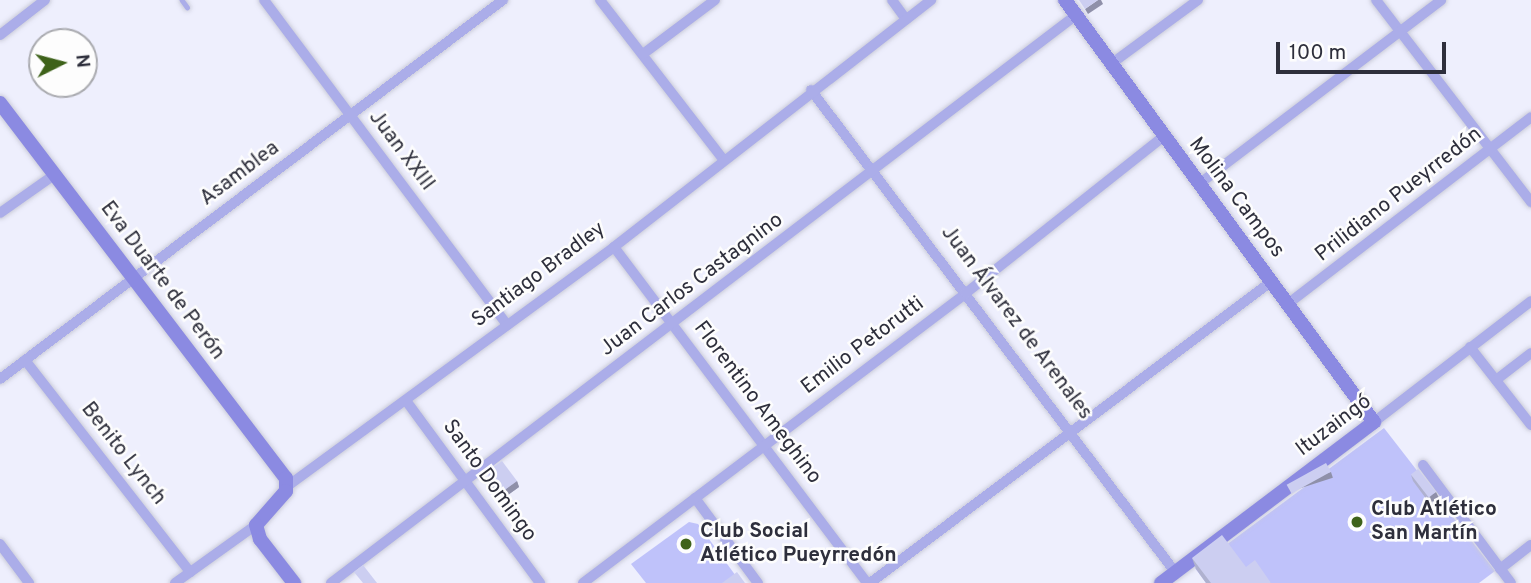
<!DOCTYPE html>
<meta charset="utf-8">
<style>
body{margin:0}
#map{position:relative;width:1531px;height:583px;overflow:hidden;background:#eeeffd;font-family:Overpass,sans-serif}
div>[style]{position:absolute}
.green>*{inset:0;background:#bfc2fa}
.roads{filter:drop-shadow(0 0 2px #cbccda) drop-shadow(0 0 2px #cbccda)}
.lane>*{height:4.5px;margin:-2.25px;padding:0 2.25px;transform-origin:2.25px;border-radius:2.25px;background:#abade9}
.street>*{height:10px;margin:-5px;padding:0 5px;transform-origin:5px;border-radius:5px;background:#abade9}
.secondary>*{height:14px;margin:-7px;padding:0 7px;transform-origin:7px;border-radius:7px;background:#8b8ae2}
.wall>*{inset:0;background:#afb1cf}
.shaded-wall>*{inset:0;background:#8f90a9;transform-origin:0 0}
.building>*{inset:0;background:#cccef1;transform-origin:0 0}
.dots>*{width:19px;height:19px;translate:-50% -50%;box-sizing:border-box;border:4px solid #fdfdfd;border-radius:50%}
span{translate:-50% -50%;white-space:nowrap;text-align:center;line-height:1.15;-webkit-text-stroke:5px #fdfdfd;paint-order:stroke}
.street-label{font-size:21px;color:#2e2f3c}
.poi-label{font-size:21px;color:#2e2f3c;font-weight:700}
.left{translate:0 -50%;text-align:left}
.north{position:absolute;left:28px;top:28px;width:70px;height:70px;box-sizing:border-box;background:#fdfdfd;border:2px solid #aaabb0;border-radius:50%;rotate:84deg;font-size:19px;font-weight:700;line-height:28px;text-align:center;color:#2e2f3c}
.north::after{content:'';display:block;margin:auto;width:24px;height:32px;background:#3e621a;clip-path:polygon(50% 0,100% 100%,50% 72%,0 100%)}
.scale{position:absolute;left:1276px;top:42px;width:170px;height:32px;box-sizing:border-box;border:4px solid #2e2f3c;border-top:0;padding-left:9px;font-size:21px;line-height:24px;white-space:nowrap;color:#2e2f3c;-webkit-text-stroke:5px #fdfdfd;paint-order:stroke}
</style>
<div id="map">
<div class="green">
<div style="clip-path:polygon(1384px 428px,1495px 571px,1479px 583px,1206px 583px,1195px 568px)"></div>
<div style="clip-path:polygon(689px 522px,698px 524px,741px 583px,646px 583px,631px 564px)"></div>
</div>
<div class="roads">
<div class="lane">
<div style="left:182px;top:0;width:9px;rotate:54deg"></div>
</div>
<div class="street">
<div style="left:264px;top:0;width:406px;rotate:53.2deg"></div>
<div style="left:600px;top:0;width:201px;rotate:52.3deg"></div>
<div style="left:892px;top:0;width:24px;rotate:54deg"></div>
<div style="left:1376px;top:0;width:255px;rotate:52.5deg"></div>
<div style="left:0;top:35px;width:57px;rotate:-37.9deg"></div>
<div style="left:643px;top:54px;width:90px;rotate:-36.9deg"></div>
<div style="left:1111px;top:64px;width:108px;rotate:-36.3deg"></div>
<div style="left:811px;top:90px;width:604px;rotate:52.94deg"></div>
<div style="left:1199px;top:184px;width:304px;rotate:-37.2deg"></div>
<div style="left:0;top:213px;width:66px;rotate:-35.1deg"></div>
<div style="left:614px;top:247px;width:421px;rotate:53deg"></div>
<div style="left:1289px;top:303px;width:305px;rotate:-37.5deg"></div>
<div style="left:1470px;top:347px;width:99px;rotate:52deg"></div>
<div style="left:25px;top:360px;width:269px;rotate:52.1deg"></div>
<div style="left:0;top:379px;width:630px;rotate:-37deg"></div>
<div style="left:1496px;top:380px;width:44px;rotate:-37.6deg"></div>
<div style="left:407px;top:402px;width:225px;rotate:53.7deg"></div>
<div style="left:1374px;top:422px;width:198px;rotate:-37.6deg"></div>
<div style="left:1423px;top:465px;width:147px;rotate:53.3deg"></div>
<div style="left:289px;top:485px;width:403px;rotate:-36.2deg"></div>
<div style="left:614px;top:247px;width:402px;rotate:-37.9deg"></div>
<div style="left:695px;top:498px;width:106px;rotate:53.5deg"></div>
<div style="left:0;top:544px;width:49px;rotate:53.4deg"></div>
<div style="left:1500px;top:569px;width:39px;rotate:-38deg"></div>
<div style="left:175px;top:583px;width:100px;rotate:-35.6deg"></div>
<div style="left:331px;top:583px;width:937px;rotate:-37.32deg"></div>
<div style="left:583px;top:583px;width:480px;rotate:-37.1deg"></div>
<div style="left:966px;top:293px;width:253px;rotate:-38.4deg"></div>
<div style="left:870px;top:583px;width:503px;rotate:-36.92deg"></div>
</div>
<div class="secondary">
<div style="left:1065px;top:0;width:523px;rotate:53.79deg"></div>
<div style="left:1374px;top:422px;width:267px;rotate:142.9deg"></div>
<div style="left:0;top:103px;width:472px;rotate:52.7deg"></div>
<div style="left:286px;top:478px;width:13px;rotate:90deg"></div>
<div style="left:286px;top:491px;width:45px;rotate:131.4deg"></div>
<div style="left:256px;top:525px;width:15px;rotate:74deg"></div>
<div style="left:260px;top:539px;width:56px;rotate:52.3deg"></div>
</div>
</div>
<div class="wall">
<div style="clip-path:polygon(1411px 475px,1439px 498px,1430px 504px,1413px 481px)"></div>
<div style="clip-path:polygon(488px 479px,517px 481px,519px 487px,501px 500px,490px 485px)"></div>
<div style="clip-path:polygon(1192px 558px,1246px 567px,1271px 583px,1206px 583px,1196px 569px)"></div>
</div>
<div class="shaded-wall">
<div style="clip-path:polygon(1098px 0,1101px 0,1103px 4px,1088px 14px,1085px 9px)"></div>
<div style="left:1331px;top:472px;width:6px;height:45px;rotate:72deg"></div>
<div style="clip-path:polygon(517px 481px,519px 487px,501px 500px,499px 494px)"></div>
<div style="clip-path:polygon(1436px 492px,1439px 498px,1430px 504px,1428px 498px)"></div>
</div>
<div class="building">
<div style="clip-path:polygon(1079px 0,1098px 0,1085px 9px)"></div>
<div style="clip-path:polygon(502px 461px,517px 481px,499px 494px,488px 479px,489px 470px)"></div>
<div style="left:1326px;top:463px;width:10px;height:45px;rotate:61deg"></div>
<div style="left:1418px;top:469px;width:29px;height:9px;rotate:52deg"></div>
<div style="clip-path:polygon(1222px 535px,1246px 567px,1255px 560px,1271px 583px,1211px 583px,1192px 558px)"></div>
<div style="clip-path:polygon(363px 565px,377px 583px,363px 583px,354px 572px)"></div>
<div style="clip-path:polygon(737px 572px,745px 583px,722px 583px)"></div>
</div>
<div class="dots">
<div style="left:1357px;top:522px;background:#3e621a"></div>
<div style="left:686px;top:544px;background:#3e621a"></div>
</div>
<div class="street-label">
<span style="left:401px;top:151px;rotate:53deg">Juan XXIII</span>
<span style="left:240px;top:174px;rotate:-37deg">Asamblea</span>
<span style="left:1399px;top:195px;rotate:-38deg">Prilidiano Pueyrredón</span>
<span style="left:1236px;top:198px;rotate:53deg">Molina Campos</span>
<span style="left:539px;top:275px;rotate:-37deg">Santiago Bradley</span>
<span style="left:162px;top:281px;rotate:53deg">Eva Duarte de Perón</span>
<span style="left:692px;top:285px;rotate:-37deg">Juan Carlos Castagnino</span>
<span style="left:1016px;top:323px;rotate:53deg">Juan Álvarez de Arenales</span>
<span style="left:863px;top:346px;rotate:-37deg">Emilio Petorutti</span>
<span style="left:757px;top:403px;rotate:53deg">Florentino Ameghino</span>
<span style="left:1334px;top:426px;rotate:-37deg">Ituzaingó</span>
<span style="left:123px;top:454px;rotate:52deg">Benito Lynch</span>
<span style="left:489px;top:481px;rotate:54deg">Santo Domingo</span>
</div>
<div class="poi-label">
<span class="left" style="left:1371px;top:522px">Club Atlético<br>San Martín</span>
<span class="left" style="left:700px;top:544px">Club Social<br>Atlético Pueyrredón</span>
</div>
<div class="north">N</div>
<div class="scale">100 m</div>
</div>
